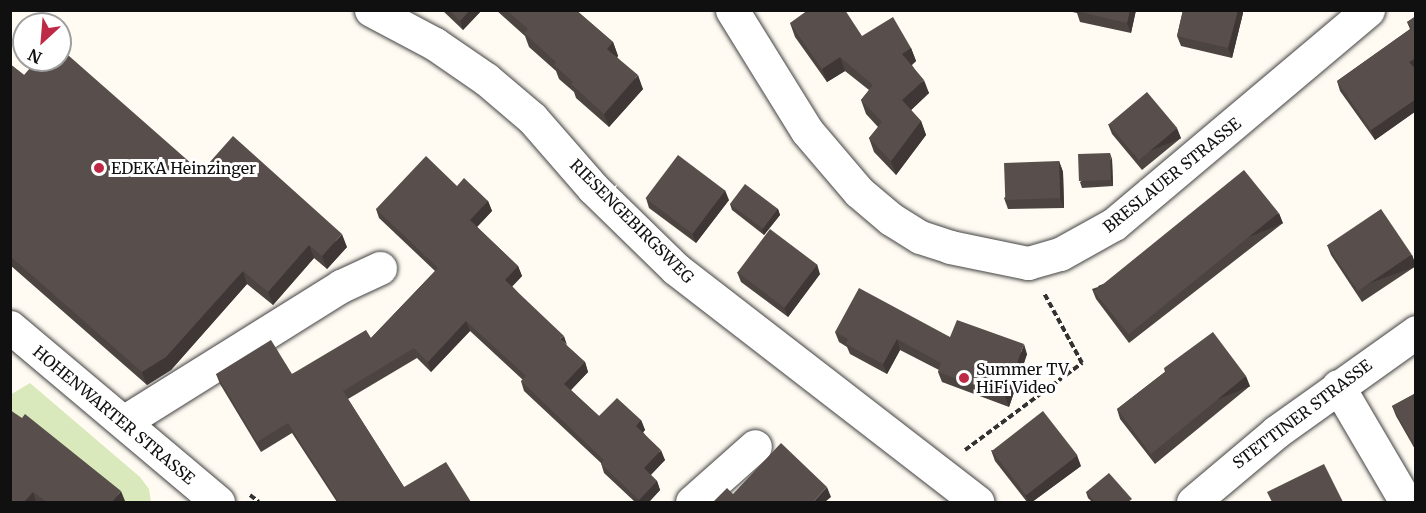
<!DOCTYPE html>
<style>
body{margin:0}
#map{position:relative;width:1426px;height:513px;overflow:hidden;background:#fffbf2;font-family:Merriweather,serif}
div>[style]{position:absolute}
.green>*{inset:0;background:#dae9bc}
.path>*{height:4px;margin-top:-2px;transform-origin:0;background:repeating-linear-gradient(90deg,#323232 0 6px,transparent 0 9px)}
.roads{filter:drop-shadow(0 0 2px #434343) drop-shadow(0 0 2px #434343)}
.minor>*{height:33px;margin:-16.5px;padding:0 16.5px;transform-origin:16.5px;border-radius:16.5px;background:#fff}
.wall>*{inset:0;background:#4c4441}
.shaded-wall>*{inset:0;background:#3e3735;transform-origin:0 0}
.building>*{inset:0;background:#584f4c;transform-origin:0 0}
.dots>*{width:16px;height:16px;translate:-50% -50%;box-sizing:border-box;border:3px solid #fff;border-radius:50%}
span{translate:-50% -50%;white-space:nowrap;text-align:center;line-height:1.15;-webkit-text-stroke:6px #fff;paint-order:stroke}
.poi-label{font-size:16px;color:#101010}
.left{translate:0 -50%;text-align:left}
.street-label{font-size:16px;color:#101010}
.frame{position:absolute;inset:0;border:12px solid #101010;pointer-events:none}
.north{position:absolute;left:12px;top:12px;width:60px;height:60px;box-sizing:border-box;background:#fff;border:2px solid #9f9f9f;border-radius:50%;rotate:206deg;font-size:16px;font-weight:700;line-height:24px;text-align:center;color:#101010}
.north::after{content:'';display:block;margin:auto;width:21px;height:27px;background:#be2945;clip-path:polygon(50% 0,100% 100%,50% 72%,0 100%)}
</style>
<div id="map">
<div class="green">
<div style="clip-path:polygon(30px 383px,140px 477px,149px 489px,151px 502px,123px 502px,11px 417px,10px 395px)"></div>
</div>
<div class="path">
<div style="left:965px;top:450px;width:146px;rotate:-36.6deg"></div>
<div style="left:1082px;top:363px;width:80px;rotate:-118.5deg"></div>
<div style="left:250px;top:495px;width:11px;rotate:38deg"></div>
</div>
<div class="roads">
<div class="minor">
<div style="left:371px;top:10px;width:72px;rotate:28deg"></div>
<div style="left:435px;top:44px;width:62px;rotate:34.5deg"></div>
<div style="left:486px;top:79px;width:60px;rotate:40.3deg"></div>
<div style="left:532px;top:118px;width:93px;rotate:48.9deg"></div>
<div style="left:593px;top:188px;width:116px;rotate:44.3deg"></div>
<div style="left:676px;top:269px;width:381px;rotate:37.7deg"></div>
<div style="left:732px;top:10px;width:142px;rotate:58.2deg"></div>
<div style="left:807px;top:131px;width:80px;rotate:49.6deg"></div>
<div style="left:859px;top:192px;width:42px;rotate:40.2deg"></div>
<div style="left:891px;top:219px;width:34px;rotate:32deg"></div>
<div style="left:920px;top:237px;width:32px;rotate:18deg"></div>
<div style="left:950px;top:247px;width:80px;rotate:11.6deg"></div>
<div style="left:1028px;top:263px;width:33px;rotate:-16deg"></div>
<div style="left:1060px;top:254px;width:62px;rotate:-29.1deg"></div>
<div style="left:1114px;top:224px;width:332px;rotate:-40.1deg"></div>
<div style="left:10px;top:327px;width:272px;rotate:40.1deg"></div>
<div style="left:1338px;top:386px;width:134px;rotate:59.6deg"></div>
<div style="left:125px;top:421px;width:255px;rotate:-32deg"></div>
<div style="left:341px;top:286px;width:43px;rotate:-24.8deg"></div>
<div style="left:692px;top:502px;width:84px;rotate:-41.6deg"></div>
<div style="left:1193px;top:502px;width:109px;rotate:-40.1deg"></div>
<div style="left:1276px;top:432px;width:172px;rotate:-35.5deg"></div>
</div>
</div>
<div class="wall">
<div style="clip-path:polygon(442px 10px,481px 10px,481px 11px,463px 30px)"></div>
<div style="clip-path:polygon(496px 10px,576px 10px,613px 42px,618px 56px,617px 57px,643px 89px,609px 127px,576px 98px,574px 92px,559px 79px,556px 71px,529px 47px,525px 36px)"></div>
<div style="clip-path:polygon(1063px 10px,1136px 10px,1131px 33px,1080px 22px,1077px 13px)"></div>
<div style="clip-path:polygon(1183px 10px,1242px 10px,1243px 13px,1232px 58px,1181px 46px,1177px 36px)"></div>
<div style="clip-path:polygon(1416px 16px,1416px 111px,1375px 140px,1340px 91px,1337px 81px,1410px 29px,1407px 22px)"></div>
<div style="clip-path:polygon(790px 23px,862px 36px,911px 48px,916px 61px,912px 65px,929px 93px,911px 110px,921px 121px,926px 135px,896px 175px,874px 152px,869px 138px,878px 127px,866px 114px,861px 100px,869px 90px,845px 71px,827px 82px,795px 37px)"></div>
<div style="clip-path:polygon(10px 64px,24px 75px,201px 172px,347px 247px,327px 269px,314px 258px,273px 305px,247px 284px,171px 370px,147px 385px,10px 265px)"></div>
<div style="clip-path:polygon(1108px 124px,1181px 138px,1142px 170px,1112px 134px)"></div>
<div style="clip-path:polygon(1112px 159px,1113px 186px,1082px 188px,1080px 182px)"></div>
<div style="clip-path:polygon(1059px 161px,1063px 172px,1064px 208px,1008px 209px,1004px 198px)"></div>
<div style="clip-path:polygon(457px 186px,488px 201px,492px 211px,477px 227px,518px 266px,522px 276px,512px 286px,567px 346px,585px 362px,588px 372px,571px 390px,599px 416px,641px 420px,645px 430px,643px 432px,665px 460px,651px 475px,657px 481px,660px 490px,649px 502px,635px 502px,604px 473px,601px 463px,524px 391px,521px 381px,523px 380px,470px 331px,431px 372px,417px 358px,348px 399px,404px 487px,471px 502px,337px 502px,292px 433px,261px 452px,220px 384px,216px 374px,292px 374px,371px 338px,435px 271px,379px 218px,376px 209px)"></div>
<div style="clip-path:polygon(646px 198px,729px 200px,696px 243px,649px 208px)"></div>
<div style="clip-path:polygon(730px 204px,778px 209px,780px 215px,764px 235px,732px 210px)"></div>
<div style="clip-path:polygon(1283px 223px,1129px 343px,1096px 299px,1092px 289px)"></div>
<div style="clip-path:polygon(1327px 245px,1412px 255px,1416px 266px,1362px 302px,1331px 255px)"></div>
<div style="clip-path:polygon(737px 272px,820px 274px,788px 317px,741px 282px)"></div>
<div style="clip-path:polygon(835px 332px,950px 337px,1027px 354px,1009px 407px,942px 382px,938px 372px,939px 370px,900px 350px,887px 374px,850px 354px,847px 347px,839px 342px)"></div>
<div style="clip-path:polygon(1164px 368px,1250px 386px,1155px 464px,1120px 419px,1117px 409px,1165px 372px)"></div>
<div style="clip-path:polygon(1416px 393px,1416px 451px,1396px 416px,1392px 406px)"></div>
<div style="clip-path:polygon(10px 410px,125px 501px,123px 502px,10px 502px)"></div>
<div style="clip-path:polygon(991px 450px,1081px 466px,1032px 502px,1027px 502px,995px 461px)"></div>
<div style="clip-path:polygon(1086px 492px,1133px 502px,1092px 502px,1088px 498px)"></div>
</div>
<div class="shaded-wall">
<div style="clip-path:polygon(470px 10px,481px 10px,481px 11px,463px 30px,460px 21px)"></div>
<div style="clip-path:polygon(1130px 10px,1136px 10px,1131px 33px,1127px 23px)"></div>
<div style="clip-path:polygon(1238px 10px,1242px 10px,1243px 13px,1232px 58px,1228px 48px)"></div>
<div style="clip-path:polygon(613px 42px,618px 56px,612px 63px,607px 49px)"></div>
<div style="clip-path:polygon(911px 48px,916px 61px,908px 68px,902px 54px)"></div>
<div style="clip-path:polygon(840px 57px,845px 71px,827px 82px,822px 69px)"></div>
<div style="clip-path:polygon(1416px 58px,1416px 70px,1409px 62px)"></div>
<div style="clip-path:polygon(638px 75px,643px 89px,609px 127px,604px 114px)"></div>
<div style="clip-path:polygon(924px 80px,929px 93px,907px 114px,902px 100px)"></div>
<div style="clip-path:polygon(1416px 99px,1416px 111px,1375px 140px,1371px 130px)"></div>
<div style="clip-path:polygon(921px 121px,926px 135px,896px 175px,891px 161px)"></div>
<div style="left:1177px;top:128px;width:11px;height:50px;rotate:68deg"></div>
<div style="clip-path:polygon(1110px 153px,1112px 159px,1113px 186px,1111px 180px)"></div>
<div style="clip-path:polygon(1059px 161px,1063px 172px,1064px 208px,1060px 198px)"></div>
<div style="clip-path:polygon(725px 190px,729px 200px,696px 243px,692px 233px)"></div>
<div style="clip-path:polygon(488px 201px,492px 211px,474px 230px,470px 220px)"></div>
<div style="clip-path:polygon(778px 209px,780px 215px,764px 235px,762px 230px)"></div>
<div style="left:1279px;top:213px;width:11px;height:195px;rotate:68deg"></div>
<div style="clip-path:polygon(342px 234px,347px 247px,327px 269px,322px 256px)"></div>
<div style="clip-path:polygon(309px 245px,314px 258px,273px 305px,268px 292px)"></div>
<div style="left:1412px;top:255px;width:12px;height:65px;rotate:70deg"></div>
<div style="clip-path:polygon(817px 264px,820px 274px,788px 317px,784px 307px)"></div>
<div style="clip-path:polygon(518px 266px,522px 276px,509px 290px,505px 280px)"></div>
<div style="clip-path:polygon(243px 271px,247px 284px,171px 370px,147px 385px,142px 372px)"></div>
<div style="clip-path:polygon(466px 321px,470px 331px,431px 372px,428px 362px)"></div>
<div style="clip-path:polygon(564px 336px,567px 345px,560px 339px)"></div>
<div style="clip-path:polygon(897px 339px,900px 350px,887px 374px,883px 364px)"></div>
<div style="clip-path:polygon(1024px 344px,1027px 354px,1009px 407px,1005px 396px)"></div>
<div style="clip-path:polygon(585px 362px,588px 372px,568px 393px,564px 384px)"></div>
<div style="left:1246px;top:376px;width:11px;height:123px;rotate:68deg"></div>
<div style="clip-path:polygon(641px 420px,645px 430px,640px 436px,636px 426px)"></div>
<div style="clip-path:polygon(661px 450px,665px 460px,647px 478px,644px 468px)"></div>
<div style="clip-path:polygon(1077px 455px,1081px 466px,1032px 502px,1028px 502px,1025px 494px)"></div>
<div style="clip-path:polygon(657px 481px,660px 490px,649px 502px,640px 502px,639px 500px)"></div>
<div style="clip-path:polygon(827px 487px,831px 497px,825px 502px,813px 502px)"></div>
<div style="clip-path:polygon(121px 491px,125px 501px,123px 502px,112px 502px)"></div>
<div style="clip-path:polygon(33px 492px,36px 502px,24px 502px)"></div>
</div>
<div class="building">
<div style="clip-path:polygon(449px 10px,470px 10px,460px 21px)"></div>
<div style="clip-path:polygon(506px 10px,576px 10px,613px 42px,607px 49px,638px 75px,604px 114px,571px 84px,573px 82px,554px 65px,556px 62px,524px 33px,528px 29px)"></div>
<div style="clip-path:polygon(808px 10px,845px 10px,862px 36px,893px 17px,911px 48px,902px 54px,924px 80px,902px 100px,921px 121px,891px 161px,869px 138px,882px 122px,861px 100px,873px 85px,840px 57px,822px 69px,790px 23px)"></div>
<div style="clip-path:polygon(1076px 10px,1130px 10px,1127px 23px,1076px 11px)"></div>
<div style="clip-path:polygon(1183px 10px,1238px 10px,1228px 48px,1177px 36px)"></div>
<div style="clip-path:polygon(1416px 16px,1416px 58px,1409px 62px,1416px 70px,1416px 99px,1371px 130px,1337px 81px,1412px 28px,1407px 22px)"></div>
<div style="clip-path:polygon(60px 48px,201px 172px,233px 136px,342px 234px,322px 256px,309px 245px,268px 292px,243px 271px,166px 357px,142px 372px,10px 256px,10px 64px,24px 75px,37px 60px,60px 60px)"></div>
<div style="left:1147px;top:92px;width:47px;height:50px;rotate:50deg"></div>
<div style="left:1110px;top:153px;width:27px;height:32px;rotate:88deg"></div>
<div style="left:678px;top:155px;width:59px;height:54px;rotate:37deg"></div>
<div style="clip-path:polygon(426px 156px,457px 186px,464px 178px,488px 201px,470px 220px,518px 266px,505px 280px,564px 336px,560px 339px,585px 362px,564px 384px,599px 416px,617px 398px,641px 420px,636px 426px,661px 450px,644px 468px,657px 481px,639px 500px,601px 464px,604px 460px,521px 381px,526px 376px,466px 321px,428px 362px,414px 348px,343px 391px,404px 487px,446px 462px,471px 502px,339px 502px,288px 423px,257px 442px,216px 374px,271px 340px,292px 374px,366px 330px,371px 338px,438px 268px,376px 209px)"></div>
<div style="left:1059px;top:161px;width:37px;height:55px;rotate:88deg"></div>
<div style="left:1244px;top:170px;width:55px;height:193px;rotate:51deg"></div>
<div style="left:745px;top:184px;width:41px;height:25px;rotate:37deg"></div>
<div style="left:1381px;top:209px;width:55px;height:65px;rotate:56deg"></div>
<div style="left:770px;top:229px;width:59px;height:54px;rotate:37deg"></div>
<div style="clip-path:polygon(859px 288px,950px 337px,957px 320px,1024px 344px,1005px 396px,938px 372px,941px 363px,897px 339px,883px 364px,846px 344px,848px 339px,835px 332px)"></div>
<div style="clip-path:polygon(1213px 332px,1246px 376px,1151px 454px,1117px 409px,1166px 371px,1164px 368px)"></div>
<div style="clip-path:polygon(1416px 393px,1416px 448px,1392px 406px)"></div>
<div style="clip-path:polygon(10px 410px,22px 418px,25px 414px,121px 491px,112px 502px,47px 502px,33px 492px,24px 502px,10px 502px)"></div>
<div style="left:1043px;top:411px;width:56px;height:65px;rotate:52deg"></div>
<div style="clip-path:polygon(781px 443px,827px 487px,813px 502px,713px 502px,727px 488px,733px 494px)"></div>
<div style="clip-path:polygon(1324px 464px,1343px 502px,1272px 502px,1267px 492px)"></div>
<div style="clip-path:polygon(1109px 473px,1132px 499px,1128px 502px,1095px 502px,1086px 492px)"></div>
</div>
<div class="dots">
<div style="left:99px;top:168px;background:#be2945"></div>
<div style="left:964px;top:378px;background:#be2945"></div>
</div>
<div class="poi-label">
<span class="left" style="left:111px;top:168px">EDEKA Heinzinger</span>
<span class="left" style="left:976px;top:378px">Summer TV<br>HiFi Video</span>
</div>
<div class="street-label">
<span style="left:1172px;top:175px;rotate:-39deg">BRESLAUER STRASSE</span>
<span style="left:632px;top:221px;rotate:45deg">RIESENGEBIRGSWEG</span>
<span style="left:1302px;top:414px;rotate:-37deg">STETTINER STRASSE</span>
<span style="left:114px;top:415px;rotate:40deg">HOHENWARTER STRASSE</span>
</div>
<div class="frame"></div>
<div class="north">N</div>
</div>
